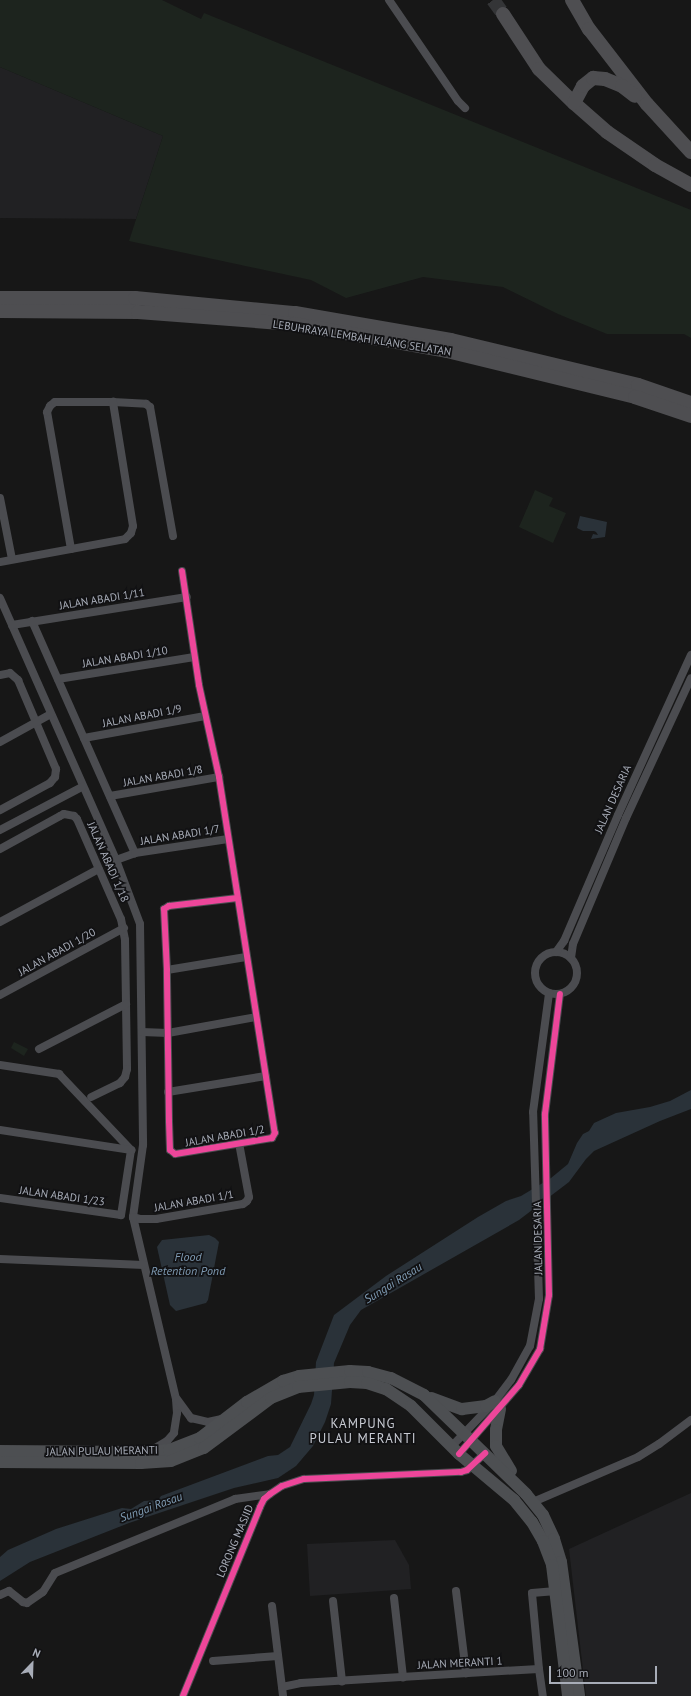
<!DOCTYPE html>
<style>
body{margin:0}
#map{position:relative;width:691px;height:1696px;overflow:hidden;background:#171717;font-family:"PT Sans",sans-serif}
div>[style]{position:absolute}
.built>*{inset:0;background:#212123}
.green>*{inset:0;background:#1d241e}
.water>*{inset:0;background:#2a3239}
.highway-tunnel>*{height:14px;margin-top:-7px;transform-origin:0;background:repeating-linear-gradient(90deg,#343537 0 14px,transparent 0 21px)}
.street>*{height:8px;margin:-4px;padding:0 4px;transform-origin:4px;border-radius:4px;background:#4b4c50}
.street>.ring{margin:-4px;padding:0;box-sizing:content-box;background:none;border:8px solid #4b4c50;border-radius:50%}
.primary>*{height:12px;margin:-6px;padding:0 6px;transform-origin:6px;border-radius:6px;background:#4d4f52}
.highway>*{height:14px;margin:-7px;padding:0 7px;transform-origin:7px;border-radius:7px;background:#4e4e51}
.cycleway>*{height:6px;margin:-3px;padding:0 3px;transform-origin:3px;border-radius:3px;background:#ed469a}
span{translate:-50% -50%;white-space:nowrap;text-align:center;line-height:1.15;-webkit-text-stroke:3.5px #111113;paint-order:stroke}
.street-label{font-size:11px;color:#a8adb8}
.water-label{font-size:12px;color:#7f9bb3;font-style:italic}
.quarter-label{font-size:13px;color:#c9ccd4;letter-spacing:1px}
.north{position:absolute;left:12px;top:1644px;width:40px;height:40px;-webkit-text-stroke:3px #111113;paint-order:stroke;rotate:23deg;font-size:11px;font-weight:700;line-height:16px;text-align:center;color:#a8adb8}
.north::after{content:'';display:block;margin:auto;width:14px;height:18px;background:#a8adb8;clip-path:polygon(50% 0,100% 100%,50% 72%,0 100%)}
.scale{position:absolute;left:549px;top:1666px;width:108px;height:18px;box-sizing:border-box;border:2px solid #a8adb8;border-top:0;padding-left:5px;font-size:12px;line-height:14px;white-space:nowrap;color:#a8adb8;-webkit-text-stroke:3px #111113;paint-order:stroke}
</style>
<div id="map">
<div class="built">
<div style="clip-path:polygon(0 67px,163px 136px,136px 219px,0 218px)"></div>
<div style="clip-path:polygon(691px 1493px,691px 1696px,586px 1696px,569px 1549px)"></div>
<div style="clip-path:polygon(395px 1540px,409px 1565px,411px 1589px,310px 1596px,307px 1544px)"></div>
</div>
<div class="green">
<div style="clip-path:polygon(0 0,162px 0,201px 19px,204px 13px,691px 210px,691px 338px,684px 334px,607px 334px,558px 314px,503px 287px,423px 277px,346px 298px,311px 280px,129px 241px,163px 136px,0 67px)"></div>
<div style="clip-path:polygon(535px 490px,553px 498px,549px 506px,566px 513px,553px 543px,519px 527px)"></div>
<div style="clip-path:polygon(14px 1042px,28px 1049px,24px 1056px,11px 1048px)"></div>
</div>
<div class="water">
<div style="clip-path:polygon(580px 516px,607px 522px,605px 537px,591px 539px,593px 534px,598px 535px,596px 532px,594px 531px,583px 531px,577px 528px)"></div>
<div style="clip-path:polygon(691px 1090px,691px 1109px,660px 1121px,594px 1151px,586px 1159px,569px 1182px,519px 1220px,361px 1310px,350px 1325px,334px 1363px,331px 1404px,325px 1422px,313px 1446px,296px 1466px,278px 1478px,234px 1488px,129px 1523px,30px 1562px,0 1581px,0 1557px,8px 1550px,56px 1529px,122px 1508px,131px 1509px,144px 1501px,158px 1500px,161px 1496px,268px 1456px,278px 1455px,290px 1447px,311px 1404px,314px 1395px,316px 1362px,334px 1315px,386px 1276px,478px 1217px,506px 1201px,521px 1196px,551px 1178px,568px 1164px,577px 1143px,583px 1134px,589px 1131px,594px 1123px,616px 1113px,650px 1107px,670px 1101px)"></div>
<div style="clip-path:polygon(209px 1235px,215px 1238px,219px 1242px,208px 1300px,206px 1303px,176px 1311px,170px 1305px,157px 1247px,162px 1240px)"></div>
</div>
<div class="highway-tunnel">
<div style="left:493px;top:0;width:17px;rotate:54deg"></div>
</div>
<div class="street">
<div style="left:389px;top:0;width:122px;rotate:55.7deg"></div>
<div style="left:458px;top:101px;width:10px;rotate:45deg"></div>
<div style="left:0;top:498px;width:62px;rotate:78.9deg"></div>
<div style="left:71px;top:549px;width:139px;rotate:-99.9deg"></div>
<div style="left:47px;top:412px;width:7px;rotate:-63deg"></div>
<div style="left:50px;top:406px;width:6px;rotate:-39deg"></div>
<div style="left:55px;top:402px;width:58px"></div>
<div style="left:113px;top:402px;width:33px;rotate:3deg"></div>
<div style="left:146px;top:404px;width:5px;rotate:37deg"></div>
<div style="left:150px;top:407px;width:131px;rotate:79.9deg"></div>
<div style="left:0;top:562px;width:127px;rotate:-10.4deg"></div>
<div style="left:125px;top:539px;width:8px;rotate:-45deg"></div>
<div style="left:131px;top:533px;width:7px;rotate:-74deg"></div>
<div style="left:133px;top:526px;width:126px;rotate:-99.2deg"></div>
<div style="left:182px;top:571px;width:115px;rotate:81.5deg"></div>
<div style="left:199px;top:685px;width:94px;rotate:77.7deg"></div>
<div style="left:219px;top:777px;width:360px;rotate:81.1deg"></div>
<div style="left:275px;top:1133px;width:6px;rotate:121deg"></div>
<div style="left:272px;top:1138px;width:98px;rotate:170.6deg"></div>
<div style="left:175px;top:1154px;width:6px;rotate:-141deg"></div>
<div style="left:170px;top:1150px;width:29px;rotate:-92deg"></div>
<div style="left:169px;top:1121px;width:151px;rotate:-90.8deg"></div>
<div style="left:167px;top:970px;width:61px;rotate:-92.8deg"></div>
<div style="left:164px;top:909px;width:6px;rotate:-31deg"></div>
<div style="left:169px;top:906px;width:69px;rotate:-6.6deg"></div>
<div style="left:0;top:598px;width:287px;rotate:66.1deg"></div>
<div style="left:116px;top:860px;width:68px;rotate:69.4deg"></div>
<div style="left:140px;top:924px;width:221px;rotate:89.2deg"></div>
<div style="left:143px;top:1145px;width:73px;rotate:97.9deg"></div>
<div style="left:133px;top:1217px;width:187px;rotate:76.7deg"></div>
<div style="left:176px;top:1399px;width:14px;rotate:86deg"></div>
<div style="left:177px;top:1413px;width:20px;rotate:99deg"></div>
<div style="left:174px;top:1433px;width:11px;rotate:131deg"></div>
<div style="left:167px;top:1441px;width:17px;rotate:149deg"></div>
<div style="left:32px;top:621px;width:254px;rotate:66.1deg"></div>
<div style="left:12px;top:625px;width:177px;rotate:-9.1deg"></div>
<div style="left:0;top:675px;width:10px;rotate:-11deg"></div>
<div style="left:10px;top:673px;width:11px;rotate:41deg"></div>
<div style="left:18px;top:680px;width:97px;rotate:66.9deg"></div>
<div style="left:56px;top:769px;width:8px;rotate:97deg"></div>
<div style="left:55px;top:777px;width:8px;rotate:130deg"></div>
<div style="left:50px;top:783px;width:57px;rotate:151.6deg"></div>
<div style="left:58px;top:679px;width:138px;rotate:-9.2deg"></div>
<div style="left:84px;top:738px;width:123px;rotate:-10.3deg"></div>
<div style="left:0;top:742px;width:58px;rotate:-28.8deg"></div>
<div style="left:110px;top:796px;width:111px;rotate:-9.9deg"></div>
<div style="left:0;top:830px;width:93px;rotate:-27.7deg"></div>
<div style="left:0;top:849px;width:68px;rotate:-28.8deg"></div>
<div style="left:60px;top:816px;width:4px;rotate:-27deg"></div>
<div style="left:64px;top:814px;width:10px;rotate:11deg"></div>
<div style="left:74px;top:816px;width:4px;rotate:45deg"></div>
<div style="left:77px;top:819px;width:109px;rotate:66.3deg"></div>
<div style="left:121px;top:919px;width:21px;rotate:79deg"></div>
<div style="left:125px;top:940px;width:129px;rotate:89.1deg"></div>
<div style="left:127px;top:1069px;width:8px;rotate:104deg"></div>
<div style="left:125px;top:1077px;width:8px;rotate:130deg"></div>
<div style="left:120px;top:1083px;width:32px;rotate:154deg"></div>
<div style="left:116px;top:860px;width:20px;rotate:-20deg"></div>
<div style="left:135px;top:853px;width:94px;rotate:-8.6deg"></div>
<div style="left:0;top:922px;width:112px;rotate:-28.2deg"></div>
<div class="ring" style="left:535px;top:952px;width:34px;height:34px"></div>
<div style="left:556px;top:952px;width:14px;rotate:-54deg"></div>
<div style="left:564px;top:941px;width:137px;rotate:-66.8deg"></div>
<div style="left:618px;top:815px;width:176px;rotate:-65.5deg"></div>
<div style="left:571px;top:958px;width:14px;rotate:-82deg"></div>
<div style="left:573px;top:944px;width:137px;rotate:-67.2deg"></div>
<div style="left:626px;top:818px;width:154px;rotate:-65.1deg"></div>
<div style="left:167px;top:970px;width:80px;rotate:-9.3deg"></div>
<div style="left:0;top:995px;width:141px;rotate:-28.4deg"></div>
<div style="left:142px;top:1032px;width:26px;rotate:2deg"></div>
<div style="left:168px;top:1033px;width:89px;rotate:-10.3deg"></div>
<div style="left:39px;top:1049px;width:98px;rotate:-27.3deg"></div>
<div style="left:0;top:1065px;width:60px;rotate:8.7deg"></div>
<div style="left:59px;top:1074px;width:105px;rotate:46.5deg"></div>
<div style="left:131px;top:1150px;width:66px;rotate:98.7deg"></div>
<div style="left:121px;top:1215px;width:122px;rotate:-172deg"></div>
<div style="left:168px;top:1092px;width:99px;rotate:-9.3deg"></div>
<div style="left:0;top:1130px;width:133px;rotate:8.7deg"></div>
<div style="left:133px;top:1217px;width:7px;rotate:16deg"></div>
<div style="left:140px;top:1219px;width:16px"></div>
<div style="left:156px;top:1219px;width:88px;rotate:-9.8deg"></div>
<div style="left:243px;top:1204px;width:5px;rotate:-37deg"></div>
<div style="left:247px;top:1201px;width:4px;rotate:-63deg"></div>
<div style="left:249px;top:1197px;width:55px;rotate:-100.5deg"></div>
<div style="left:0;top:1259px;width:144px;rotate:2.4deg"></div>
<div style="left:177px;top:1399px;width:24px;rotate:54deg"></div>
<div style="left:191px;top:1418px;width:17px;rotate:13deg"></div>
<div style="left:208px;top:1422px;width:13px;rotate:-13deg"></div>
<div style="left:452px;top:1446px;width:62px;rotate:-46.3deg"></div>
<div style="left:495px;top:1401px;width:26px;rotate:-53deg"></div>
<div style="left:511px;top:1380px;width:39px;rotate:-61deg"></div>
<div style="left:530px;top:1346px;width:48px;rotate:-79.2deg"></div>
<div style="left:539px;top:1299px;width:187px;rotate:-91.8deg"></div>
<div style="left:533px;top:1112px;width:120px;rotate:-82.3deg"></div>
<div style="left:459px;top:1454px;width:91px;rotate:-49deg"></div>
<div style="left:519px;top:1385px;width:42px;rotate:-59.7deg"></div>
<div style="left:540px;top:1349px;width:55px;rotate:-80.5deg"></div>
<div style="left:549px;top:1295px;width:181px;rotate:-91.3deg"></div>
<div style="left:545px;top:1114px;width:121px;rotate:-82.9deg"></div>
<div style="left:533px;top:1502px;width:114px;rotate:-23.2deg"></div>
<div style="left:638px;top:1457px;width:25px;rotate:-32deg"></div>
<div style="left:659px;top:1444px;width:40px;rotate:-37deg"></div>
<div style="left:456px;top:1591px;width:83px;rotate:83deg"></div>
<div style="left:0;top:1595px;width:10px;rotate:-24deg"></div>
<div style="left:9px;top:1591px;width:18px;rotate:38deg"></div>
<div style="left:23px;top:1602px;width:4px;rotate:14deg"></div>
<div style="left:27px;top:1603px;width:19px;rotate:-35deg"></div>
<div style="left:43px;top:1592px;width:22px;rotate:-58deg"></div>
<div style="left:55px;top:1573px;width:195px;rotate:-22.3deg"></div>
<div style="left:235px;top:1499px;width:35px;rotate:-8deg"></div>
<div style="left:394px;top:1598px;width:80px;rotate:83.5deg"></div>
<div style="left:333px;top:1601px;width:81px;rotate:83.6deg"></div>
<div style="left:272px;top:1606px;width:91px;rotate:83deg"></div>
<div style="left:213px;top:1661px;width:65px;rotate:-4.4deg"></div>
<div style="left:539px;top:1669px;width:27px;rotate:82deg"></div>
<div style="left:282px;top:1687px;width:19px;rotate:-12deg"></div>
<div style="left:301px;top:1683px;width:238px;rotate:-3.4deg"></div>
<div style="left:539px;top:1669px;width:76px;rotate:-95.3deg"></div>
<div style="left:532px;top:1593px;width:24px;rotate:-5deg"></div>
<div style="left:183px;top:1696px;width:204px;rotate:-67.8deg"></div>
<div style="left:260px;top:1507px;width:9px;rotate:-63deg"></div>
<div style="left:264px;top:1499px;width:8px;rotate:-40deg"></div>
<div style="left:270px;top:1494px;width:14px;rotate:-34deg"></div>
<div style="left:282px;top:1486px;width:23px;rotate:-18deg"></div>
<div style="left:304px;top:1479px;width:157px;rotate:-2.6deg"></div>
<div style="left:461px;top:1472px;width:6px;rotate:-18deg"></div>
<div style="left:467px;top:1470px;width:25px;rotate:-43deg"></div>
</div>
<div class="primary">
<div style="left:431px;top:1398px;width:33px;rotate:20deg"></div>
<div style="left:462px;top:1409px;width:24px;rotate:-7deg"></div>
<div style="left:486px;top:1406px;width:10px;rotate:-29deg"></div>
<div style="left:500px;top:1409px;width:21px;rotate:101deg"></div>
<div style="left:496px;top:1430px;width:16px;rotate:90deg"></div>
<div style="left:496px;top:1446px;width:29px;rotate:59deg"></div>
<div style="left:0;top:1451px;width:139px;rotate:0.4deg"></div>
<div style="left:139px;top:1452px;width:30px;rotate:-4deg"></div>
<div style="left:169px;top:1450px;width:33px;rotate:-21deg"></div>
<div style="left:200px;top:1438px;width:59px;rotate:-37.5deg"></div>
<div style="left:247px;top:1402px;width:42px;rotate:-30.3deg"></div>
<div style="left:283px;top:1381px;width:17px;rotate:-17deg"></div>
<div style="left:299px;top:1376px;width:51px;rotate:-5.6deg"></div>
<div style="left:350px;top:1371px;width:18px;rotate:3deg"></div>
<div style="left:368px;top:1372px;width:24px;rotate:15deg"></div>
<div style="left:391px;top:1378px;width:37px;rotate:27deg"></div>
<div style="left:424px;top:1395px;width:142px;rotate:44.1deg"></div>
<div style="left:526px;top:1494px;width:27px;rotate:51deg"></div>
<div style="left:543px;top:1515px;width:26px;rotate:65deg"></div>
<div style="left:554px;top:1539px;width:24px;rotate:73deg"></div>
<div style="left:561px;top:1562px;width:135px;rotate:82.3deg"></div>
<div style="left:0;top:1462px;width:141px;rotate:0.4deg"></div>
<div style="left:141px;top:1463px;width:30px;rotate:-4deg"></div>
<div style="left:171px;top:1461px;width:35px;rotate:-22deg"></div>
<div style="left:204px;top:1448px;width:84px;rotate:-36.7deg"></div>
<div style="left:271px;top:1398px;width:29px;rotate:-22deg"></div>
<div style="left:298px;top:1387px;width:52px;rotate:-5.5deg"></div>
<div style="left:350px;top:1382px;width:17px;rotate:3deg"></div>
<div style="left:367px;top:1383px;width:20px;rotate:18deg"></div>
<div style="left:386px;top:1389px;width:30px;rotate:34deg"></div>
<div style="left:411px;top:1406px;width:68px;rotate:45deg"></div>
<div style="left:459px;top:1454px;width:72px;rotate:39.9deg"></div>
<div style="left:514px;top:1500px;width:28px;rotate:51deg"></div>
<div style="left:532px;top:1522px;width:22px;rotate:60deg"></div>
<div style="left:543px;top:1541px;width:26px;rotate:69deg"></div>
<div style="left:552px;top:1565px;width:132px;rotate:83deg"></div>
</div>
<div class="highway">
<div style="left:572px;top:0;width:34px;rotate:60deg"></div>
<div style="left:589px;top:29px;width:95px;rotate:52.3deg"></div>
<div style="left:647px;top:104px;width:65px;rotate:47.5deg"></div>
<div style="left:503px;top:14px;width:66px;rotate:56.8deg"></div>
<div style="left:539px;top:69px;width:49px;rotate:44.2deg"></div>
<div style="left:574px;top:103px;width:44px;rotate:41.3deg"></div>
<div style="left:607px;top:132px;width:58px;rotate:34.5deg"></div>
<div style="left:655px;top:165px;width:41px;rotate:29.1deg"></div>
<div style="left:574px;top:103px;width:19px;rotate:-62deg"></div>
<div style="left:583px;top:86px;width:13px;rotate:-39deg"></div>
<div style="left:593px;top:78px;width:12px;rotate:5deg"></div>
<div style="left:605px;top:79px;width:18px;rotate:22deg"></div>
<div style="left:622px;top:86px;width:16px;rotate:38deg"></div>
<div style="left:0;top:298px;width:135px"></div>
<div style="left:135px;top:298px;width:161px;rotate:5.4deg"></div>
<div style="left:295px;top:313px;width:158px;rotate:9.8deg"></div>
<div style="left:451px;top:340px;width:192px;rotate:13.5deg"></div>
<div style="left:638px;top:385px;width:56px;rotate:18.8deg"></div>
<div style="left:0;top:311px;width:138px;rotate:0.4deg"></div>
<div style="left:138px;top:312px;width:156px;rotate:4.4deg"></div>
<div style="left:294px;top:324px;width:155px;rotate:10deg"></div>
<div style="left:447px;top:351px;width:194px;rotate:13.7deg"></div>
<div style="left:635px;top:397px;width:59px;rotate:18.7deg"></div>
</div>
<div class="cycleway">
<div style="left:182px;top:571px;width:115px;rotate:81.5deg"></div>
<div style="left:199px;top:685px;width:94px;rotate:77.7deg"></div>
<div style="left:219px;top:777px;width:360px;rotate:81.1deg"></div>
<div style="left:275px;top:1133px;width:6px;rotate:121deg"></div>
<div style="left:272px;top:1138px;width:98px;rotate:170.6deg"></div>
<div style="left:175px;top:1154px;width:6px;rotate:-141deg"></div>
<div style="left:170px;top:1150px;width:29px;rotate:-92deg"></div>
<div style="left:169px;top:1121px;width:151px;rotate:-90.8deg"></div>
<div style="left:167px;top:970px;width:61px;rotate:-92.8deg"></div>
<div style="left:164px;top:909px;width:6px;rotate:-31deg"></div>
<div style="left:169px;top:906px;width:69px;rotate:-6.6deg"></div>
<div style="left:459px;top:1454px;width:91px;rotate:-49deg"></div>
<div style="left:519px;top:1385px;width:42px;rotate:-59.7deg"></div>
<div style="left:540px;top:1349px;width:55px;rotate:-80.5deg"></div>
<div style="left:549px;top:1295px;width:181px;rotate:-91.3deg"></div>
<div style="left:545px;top:1114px;width:121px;rotate:-82.9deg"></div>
<div style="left:183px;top:1696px;width:204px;rotate:-67.8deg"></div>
<div style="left:260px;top:1507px;width:9px;rotate:-63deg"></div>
<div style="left:264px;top:1499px;width:8px;rotate:-40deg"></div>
<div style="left:270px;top:1494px;width:14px;rotate:-34deg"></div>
<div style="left:282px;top:1486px;width:23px;rotate:-18deg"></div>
<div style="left:304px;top:1479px;width:157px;rotate:-2.6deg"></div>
<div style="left:461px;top:1472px;width:6px;rotate:-18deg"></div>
<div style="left:467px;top:1470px;width:25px;rotate:-43deg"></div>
</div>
<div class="street-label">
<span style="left:362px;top:338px;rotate:9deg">LEBUHRAYA LEMBAH KLANG SELATAN</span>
<span style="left:102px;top:599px;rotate:-9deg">JALAN ABADI 1/11</span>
<span style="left:125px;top:657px;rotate:-9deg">JALAN ABADI 1/10</span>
<span style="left:142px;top:716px;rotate:-11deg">JALAN ABADI 1/9</span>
<span style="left:163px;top:776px;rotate:-10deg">JALAN ABADI 1/8</span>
<span style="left:613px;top:799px;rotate:-66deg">JALAN DESARIA</span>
<span style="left:180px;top:835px;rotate:-9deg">JALAN ABADI 1/7</span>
<span style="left:108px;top:862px;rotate:66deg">JALAN ABADI 1/18</span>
<span style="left:57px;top:952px;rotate:-29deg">JALAN ABADI 1/20</span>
<span style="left:225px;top:1136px;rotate:-10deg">JALAN ABADI 1/2</span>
<span style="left:62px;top:1196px;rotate:8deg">JALAN ABADI 1/23</span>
<span style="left:194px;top:1201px;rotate:-10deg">JALAN ABADI 1/1</span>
<span style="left:538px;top:1238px;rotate:-91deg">JALAN DESARIA</span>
<span style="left:102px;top:1451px;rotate:-1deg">JALAN PULAU MERANTI</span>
<span style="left:235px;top:1541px;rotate:-67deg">LORONG MASJID</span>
<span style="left:460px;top:1663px;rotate:-3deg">JALAN MERANTI 1</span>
</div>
<div class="water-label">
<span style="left:188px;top:1264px">Flood<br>Retention Pond</span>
<span style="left:393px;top:1283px;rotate:-32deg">Sungai Rasau</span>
<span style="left:151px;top:1507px;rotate:-20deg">Sungai Rasau</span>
</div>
<div class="quarter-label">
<span style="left:363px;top:1432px">KAMPUNG<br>PULAU MERANTI</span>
</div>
<div class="north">N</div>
<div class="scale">100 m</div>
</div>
